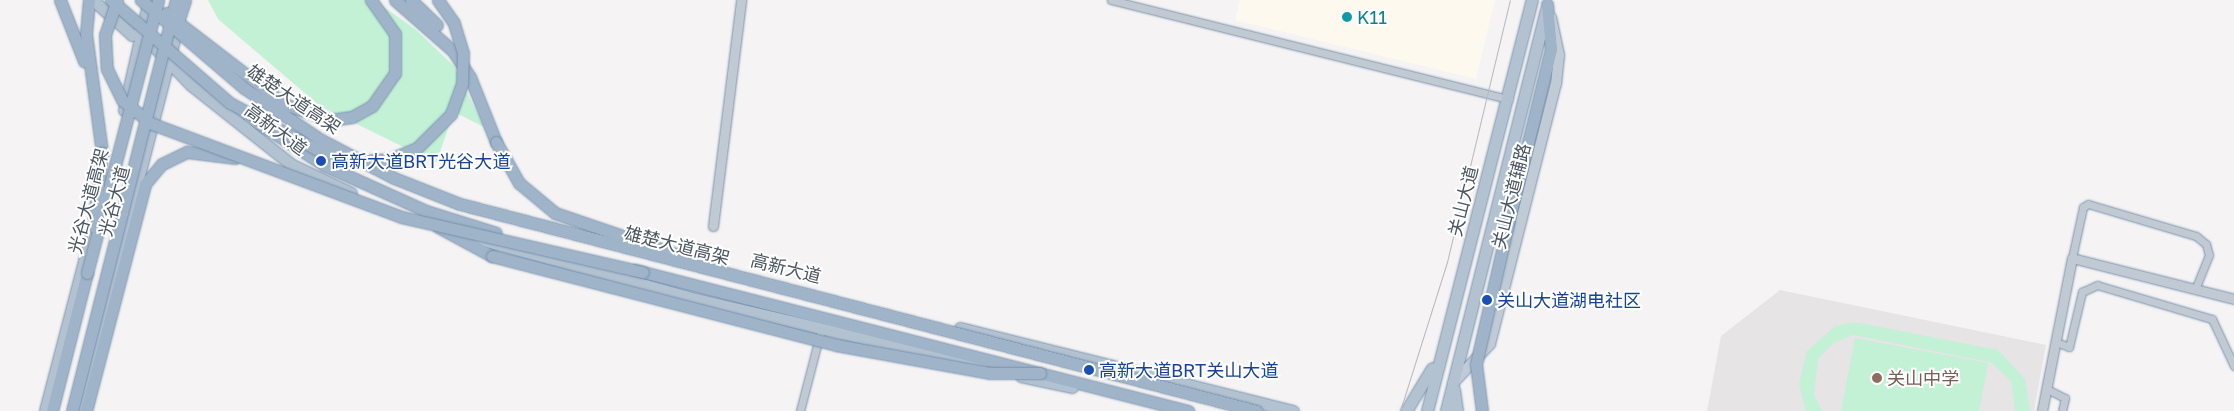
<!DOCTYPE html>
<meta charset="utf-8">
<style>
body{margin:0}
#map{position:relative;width:2234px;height:411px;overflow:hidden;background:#f5f3f3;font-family:"Golos Text","Noto Sans SC",sans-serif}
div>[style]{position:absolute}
.commercial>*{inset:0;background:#fdf9ef}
.education>*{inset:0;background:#e6e4e5}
.green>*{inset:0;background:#c3f1d5}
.roads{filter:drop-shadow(0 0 1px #7690ad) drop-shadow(0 0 1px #7690ad)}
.minor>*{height:7px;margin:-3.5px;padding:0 3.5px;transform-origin:3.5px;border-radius:3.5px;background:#c1cad2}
.tertiary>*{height:9px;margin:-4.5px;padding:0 4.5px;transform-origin:4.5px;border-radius:4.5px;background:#c1cad2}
.secondary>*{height:10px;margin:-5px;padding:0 5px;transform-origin:5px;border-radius:5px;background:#c1cbd6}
.primary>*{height:11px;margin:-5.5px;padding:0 5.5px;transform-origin:5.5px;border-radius:5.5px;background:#b3c2d1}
.trunk>*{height:11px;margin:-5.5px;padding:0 5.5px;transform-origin:5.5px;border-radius:5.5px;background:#9fb4c9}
.tram>*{height:1px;margin:-0.5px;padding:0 0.5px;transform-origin:0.5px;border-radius:0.5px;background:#b5b8bd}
.bridges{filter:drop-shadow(0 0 1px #7690ad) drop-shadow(0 0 1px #7690ad)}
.trunk-bridge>*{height:11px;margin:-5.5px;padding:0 5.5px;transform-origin:5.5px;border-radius:5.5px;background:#9fb4c9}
.dots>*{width:14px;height:14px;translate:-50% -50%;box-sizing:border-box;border:2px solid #fff;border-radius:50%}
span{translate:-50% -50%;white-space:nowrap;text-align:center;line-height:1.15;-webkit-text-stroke:4px #fff;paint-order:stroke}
.culture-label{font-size:18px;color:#0d838f}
.left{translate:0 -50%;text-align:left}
.street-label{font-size:18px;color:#4a5661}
.transit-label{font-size:18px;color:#164399}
.education-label{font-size:18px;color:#785e54}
</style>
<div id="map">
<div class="commercial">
<div style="clip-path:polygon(1240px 0,1495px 0,1476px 79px,1235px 20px)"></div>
</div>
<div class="education">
<div style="clip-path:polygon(1780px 290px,2046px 345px,2034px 411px,1707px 411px,1721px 336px)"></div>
</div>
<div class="green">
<div style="clip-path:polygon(208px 0,374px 0,415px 29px,454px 66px,484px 127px,454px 112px,436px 163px,320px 106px,218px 19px)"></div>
<div style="clip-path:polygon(1855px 322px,1998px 350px,2025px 379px,2030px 411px,2015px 411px,2011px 381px,1990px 362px,1853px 335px,1833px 343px,1818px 359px,1814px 394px,1822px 411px,1806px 411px,1799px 384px,1807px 351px,1835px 326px)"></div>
<div style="clip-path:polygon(1855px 338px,1988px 363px,1979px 411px,1841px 411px)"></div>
</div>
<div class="roads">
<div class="minor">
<div style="left:1111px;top:0;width:410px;rotate:14deg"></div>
<div style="left:2072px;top:258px;width:52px;rotate:-77.8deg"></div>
<div style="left:2083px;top:207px;width:6px;rotate:-31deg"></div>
<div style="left:2088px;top:204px;width:113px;rotate:16.5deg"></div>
<div style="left:2196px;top:236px;width:13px;rotate:39deg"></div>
<div style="left:2206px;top:244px;width:11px;rotate:75deg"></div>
<div style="left:2209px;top:255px;width:37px;rotate:112deg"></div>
<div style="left:2056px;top:342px;width:14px;rotate:21deg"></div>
<div style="left:2069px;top:347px;width:57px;rotate:-76.7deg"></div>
<div style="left:2082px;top:292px;width:17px;rotate:-25deg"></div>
<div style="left:2097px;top:285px;width:120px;rotate:16.5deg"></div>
<div style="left:2212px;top:319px;width:52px;rotate:64.9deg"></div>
<div style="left:2047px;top:389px;width:20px;rotate:27deg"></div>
<div style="left:2065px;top:398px;width:13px;rotate:103deg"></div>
<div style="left:800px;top:411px;width:84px;rotate:-75.5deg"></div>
</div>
<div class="tertiary">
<div style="left:713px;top:226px;width:228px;rotate:-82.9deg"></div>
<div style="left:2042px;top:411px;width:156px;rotate:-78.9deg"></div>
<div style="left:2072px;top:258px;width:167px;rotate:14.2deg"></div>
</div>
<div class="secondary">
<div style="left:1453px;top:383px;width:54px;rotate:-46.5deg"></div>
<div style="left:1490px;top:344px;width:268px;rotate:-75.8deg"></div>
<div style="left:1556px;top:84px;width:29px;rotate:-84deg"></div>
<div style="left:1559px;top:55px;width:38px;rotate:-102deg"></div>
</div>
<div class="primary">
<div style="left:93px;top:0;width:52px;rotate:41.9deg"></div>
<div style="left:132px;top:35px;width:9px;rotate:-13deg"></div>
<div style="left:141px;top:33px;width:72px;rotate:46.1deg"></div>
<div style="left:191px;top:85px;width:129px;rotate:38.4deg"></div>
<div style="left:292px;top:165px;width:65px;rotate:25.4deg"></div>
<div style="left:124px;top:110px;width:113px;rotate:-77.2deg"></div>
<div style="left:479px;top:239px;width:225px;rotate:15.5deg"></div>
<div style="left:696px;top:299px;width:293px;rotate:13.2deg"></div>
<div style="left:960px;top:328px;width:343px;rotate:14deg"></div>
<div style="left:1021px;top:376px;width:52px;rotate:12.2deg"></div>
<div style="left:1454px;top:390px;width:21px;rotate:82deg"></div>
<div style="left:79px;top:407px;width:397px;rotate:-75.5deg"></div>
<div style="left:45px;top:411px;width:190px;rotate:-75.4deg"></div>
<div style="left:1406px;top:411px;width:50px;rotate:-58.8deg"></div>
<div style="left:1427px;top:411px;width:424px;rotate:-75.7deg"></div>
<div style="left:1446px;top:411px;width:414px;rotate:-76deg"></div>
</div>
<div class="trunk">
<div style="left:60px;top:0;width:66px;rotate:68.5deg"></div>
<div style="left:89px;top:0;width:34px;rotate:95deg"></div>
<div style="left:86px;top:34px;width:120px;rotate:82.3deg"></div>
<div style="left:395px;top:0;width:77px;rotate:41.3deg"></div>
<div style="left:453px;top:51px;width:31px;rotate:57deg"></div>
<div style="left:470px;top:77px;width:70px;rotate:68.2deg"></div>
<div style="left:411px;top:0;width:36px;rotate:44deg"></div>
<div style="left:249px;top:117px;width:89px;rotate:32.6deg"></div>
<div style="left:324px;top:165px;width:112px;rotate:24.3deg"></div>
<div style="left:426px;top:211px;width:73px;rotate:17.4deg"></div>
<div style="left:330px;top:120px;width:22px;rotate:-8deg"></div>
<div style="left:352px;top:117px;width:23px;rotate:-29deg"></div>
<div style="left:372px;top:106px;width:40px;rotate:-55.1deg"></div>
<div style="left:395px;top:73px;width:39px;rotate:-90deg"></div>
<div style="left:395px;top:34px;width:42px;rotate:-125.2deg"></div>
<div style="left:1509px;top:220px;width:176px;rotate:-76.2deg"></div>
<div style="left:1551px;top:49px;width:45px;rotate:-95.1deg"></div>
<div style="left:438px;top:227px;width:61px;rotate:28.2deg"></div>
<div style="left:635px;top:270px;width:571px;rotate:14.3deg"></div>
<div style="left:52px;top:411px;width:142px;rotate:-75.8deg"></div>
<div style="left:86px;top:411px;width:235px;rotate:-75.4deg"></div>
<div style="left:145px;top:184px;width:26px;rotate:-50deg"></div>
<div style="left:162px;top:164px;width:28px;rotate:-26deg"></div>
<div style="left:187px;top:152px;width:48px;rotate:7.1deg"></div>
</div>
</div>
<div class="tram">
<div style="left:1400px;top:411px;width:156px;rotate:-72.5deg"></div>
<div style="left:1447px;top:262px;width:269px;rotate:-76.5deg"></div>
</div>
<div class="bridges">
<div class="trunk-bridge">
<div style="left:111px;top:0;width:157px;rotate:40.9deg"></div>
<div style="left:230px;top:103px;width:98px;rotate:28.1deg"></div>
<div style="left:316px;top:149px;width:28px;rotate:18deg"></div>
<div style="left:117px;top:0;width:37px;rotate:109deg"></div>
<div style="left:105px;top:35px;width:34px;rotate:87deg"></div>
<div style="left:107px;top:69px;width:34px;rotate:64deg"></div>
<div style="left:122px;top:100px;width:36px;rotate:39deg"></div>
<div style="left:150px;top:123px;width:269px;rotate:20.5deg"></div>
<div style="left:402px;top:217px;width:247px;rotate:12.9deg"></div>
<div style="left:141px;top:0;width:135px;rotate:40.5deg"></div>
<div style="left:244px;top:88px;width:93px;rotate:34deg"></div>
<div style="left:321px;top:140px;width:82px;rotate:27.5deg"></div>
<div style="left:394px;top:178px;width:71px;rotate:21.5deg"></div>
<div style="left:460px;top:204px;width:823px;rotate:14.56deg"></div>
<div style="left:166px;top:13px;width:149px;rotate:37.6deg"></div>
<div style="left:284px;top:104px;width:49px;rotate:19.2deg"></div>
<div style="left:176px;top:28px;width:29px;rotate:-72deg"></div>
<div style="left:496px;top:142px;width:47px;rotate:60.7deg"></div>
<div style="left:519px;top:183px;width:47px;rotate:39.8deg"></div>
<div style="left:555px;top:213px;width:133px;rotate:18.8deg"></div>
<div style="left:363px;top:161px;width:27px;rotate:-4deg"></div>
<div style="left:390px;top:159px;width:29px;rotate:-22deg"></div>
<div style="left:417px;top:148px;width:48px;rotate:-45deg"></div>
<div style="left:451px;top:114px;width:33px;rotate:-70deg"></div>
<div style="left:462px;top:83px;width:30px;rotate:-88deg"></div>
<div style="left:463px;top:53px;width:31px;rotate:-107deg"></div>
<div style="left:454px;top:23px;width:28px;rotate:-125deg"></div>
<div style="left:93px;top:226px;width:74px;rotate:-83deg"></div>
<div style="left:492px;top:256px;width:355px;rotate:14.5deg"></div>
<div style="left:836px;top:345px;width:157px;rotate:10.3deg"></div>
<div style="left:990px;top:373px;width:50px"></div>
<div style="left:87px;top:273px;width:282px;rotate:-75.4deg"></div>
<div style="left:72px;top:411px;width:424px;rotate:-75.8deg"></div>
<div style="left:1482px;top:411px;width:47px;rotate:-97.3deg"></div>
<div style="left:1476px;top:364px;width:148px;rotate:-77.1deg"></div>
</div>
</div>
<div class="dots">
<div style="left:1347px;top:17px;background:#0f9aa8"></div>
<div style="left:321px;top:161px;background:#1a4fb4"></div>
<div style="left:1487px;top:300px;background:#1a4fb4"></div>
<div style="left:1089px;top:370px;background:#1a4fb4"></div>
<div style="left:1877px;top:378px;background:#8d6e63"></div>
</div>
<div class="culture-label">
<span class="left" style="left:1357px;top:17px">K11</span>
</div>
<div class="street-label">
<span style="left:294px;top:99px;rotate:34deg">雄楚大道高架</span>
<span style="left:276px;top:129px;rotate:37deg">高新大道</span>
<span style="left:1511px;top:196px;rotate:-76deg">关山大道辅路</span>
<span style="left:88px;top:201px;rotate:-75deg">光谷大道高架</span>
<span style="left:114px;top:201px;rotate:-75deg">光谷大道</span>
<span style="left:1463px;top:201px;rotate:-76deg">关山大道</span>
<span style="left:677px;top:245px;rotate:14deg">雄楚大道高架</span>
<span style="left:786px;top:268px;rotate:14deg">高新大道</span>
</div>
<div class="transit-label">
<span class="left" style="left:331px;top:161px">高新大道BRT光谷大道</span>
<span class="left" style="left:1497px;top:300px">关山大道湖电社区</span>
<span class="left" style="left:1099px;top:370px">高新大道BRT关山大道</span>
</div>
<div class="education-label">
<span class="left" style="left:1887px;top:378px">关山中学</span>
</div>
</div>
